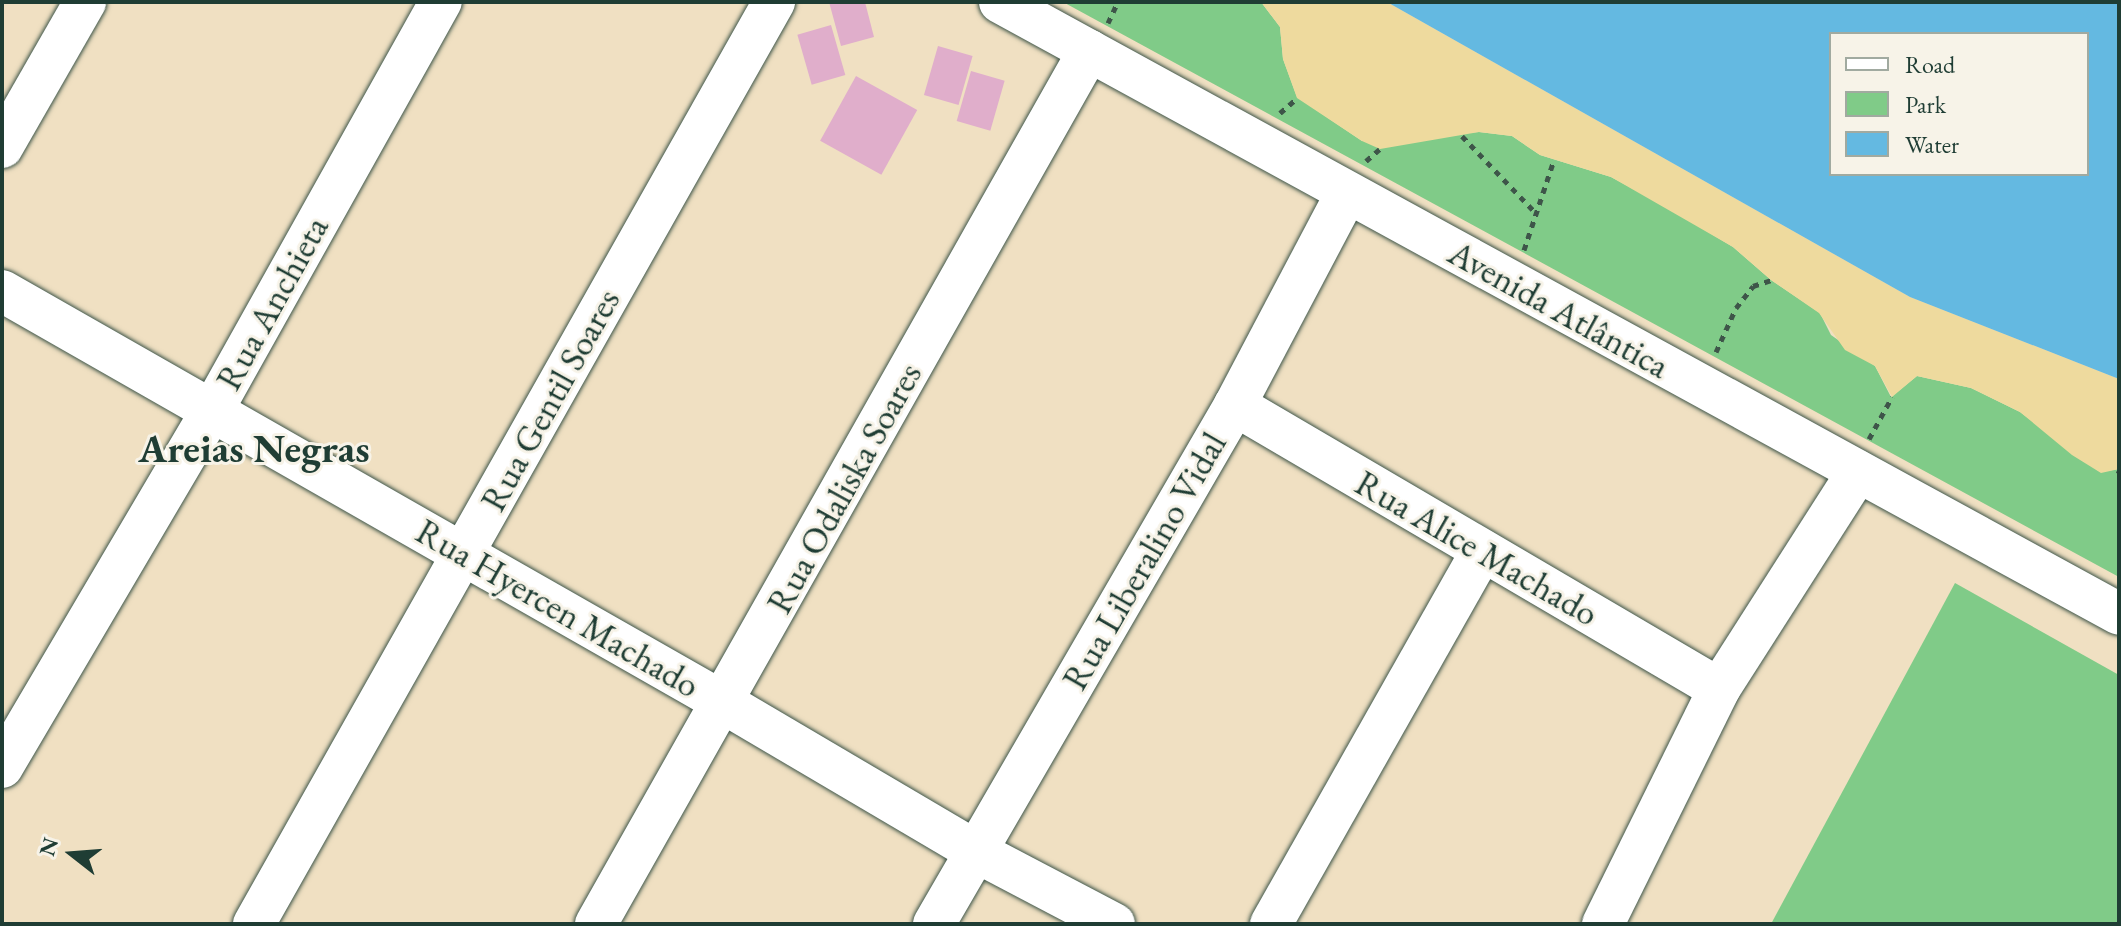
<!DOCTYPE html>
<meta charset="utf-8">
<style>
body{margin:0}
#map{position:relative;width:2121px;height:926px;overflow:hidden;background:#f0e0c2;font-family:"EB Garamond",serif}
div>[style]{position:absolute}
.green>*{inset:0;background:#80cb88}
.sand>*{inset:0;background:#eeda9e}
.water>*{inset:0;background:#64b9e1}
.building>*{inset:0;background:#e0aecb;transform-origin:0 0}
.path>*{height:5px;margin-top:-2.5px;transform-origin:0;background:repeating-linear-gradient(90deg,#3e5549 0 6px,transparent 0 12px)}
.roads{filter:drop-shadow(0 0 2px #3e5549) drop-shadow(0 0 2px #3e5549)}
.minor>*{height:42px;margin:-21px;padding:0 21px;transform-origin:21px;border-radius:21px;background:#fff}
span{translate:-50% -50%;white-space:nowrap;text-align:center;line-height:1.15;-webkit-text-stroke:6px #f7f3e8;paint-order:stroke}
.street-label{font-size:36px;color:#1f3d34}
.quarter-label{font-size:40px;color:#1f3d34;font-weight:700}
.frame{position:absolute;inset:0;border:4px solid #1f3d34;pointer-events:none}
.legend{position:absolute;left:1829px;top:32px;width:260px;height:144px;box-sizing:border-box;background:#f7f3e8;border:2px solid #a1aaa0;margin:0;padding:10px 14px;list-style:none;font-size:24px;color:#1f3d34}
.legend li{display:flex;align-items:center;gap:16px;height:40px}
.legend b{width:40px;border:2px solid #a1aaa0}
.north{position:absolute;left:32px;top:814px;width:80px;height:80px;-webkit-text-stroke:6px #f7f3e8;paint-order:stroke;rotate:287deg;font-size:22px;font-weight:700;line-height:32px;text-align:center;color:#1f3d34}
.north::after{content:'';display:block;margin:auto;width:28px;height:36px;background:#1f3d34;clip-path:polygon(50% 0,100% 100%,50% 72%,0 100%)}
</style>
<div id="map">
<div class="green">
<div style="clip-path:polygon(1063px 2px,1261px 2px,1280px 27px,1283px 59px,1297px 97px,1362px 141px,1479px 132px,1512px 136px,1540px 155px,1611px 177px,1663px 205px,1733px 247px,1771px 280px,1820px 313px,1831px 335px,1875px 366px,1891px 397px,1917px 376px,1971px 388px,2020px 412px,2100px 472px,2119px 469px,2119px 577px)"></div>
<div style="clip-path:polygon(1955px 583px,2119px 675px,2119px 924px,1771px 924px)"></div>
</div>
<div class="sand">
<div style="clip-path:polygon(1261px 2px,1387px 2px,1910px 297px,2119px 379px,2119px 469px,2101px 473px,2072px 455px,2020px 412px,1971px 388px,1917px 376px,1892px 397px,1875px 366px,1845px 350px,1819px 313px,1771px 280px,1733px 247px,1611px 177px,1540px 155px,1512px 136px,1479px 132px,1380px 149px,1362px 141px,1297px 98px,1283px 59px,1280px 27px)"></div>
</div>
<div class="water">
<div style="clip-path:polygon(evenodd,1387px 2px,2119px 2px,2119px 379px,1910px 297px,1387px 2px,1831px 34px,2087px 34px,2087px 174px,1831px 174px,1831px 34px)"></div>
</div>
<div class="building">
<div style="clip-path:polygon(829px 2px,865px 2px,874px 37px,841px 46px)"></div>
<div style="left:831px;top:25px;width:52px;height:35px;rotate:74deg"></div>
<div style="left:938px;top:46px;width:36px;height:51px;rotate:16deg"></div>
<div style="left:971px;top:71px;width:35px;height:52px;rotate:16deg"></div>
<div style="left:856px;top:76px;width:70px;height:74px;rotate:29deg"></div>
</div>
<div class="path">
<div style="left:1108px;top:23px;width:23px;rotate:-65deg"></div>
<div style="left:1280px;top:113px;width:23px;rotate:-41deg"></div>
<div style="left:1462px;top:136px;width:105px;rotate:46.2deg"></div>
<div style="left:1366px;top:161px;width:18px;rotate:-41deg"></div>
<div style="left:1524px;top:250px;width:95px;rotate:-71.6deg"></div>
<div style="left:1716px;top:352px;width:48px;rotate:-65.6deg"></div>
<div style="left:1736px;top:308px;width:28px;rotate:-52deg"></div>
<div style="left:1753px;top:286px;width:19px;rotate:-18deg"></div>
<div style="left:1869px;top:439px;width:48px;rotate:-61.3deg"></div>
<div style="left:2117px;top:470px;width:2px;rotate:27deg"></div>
</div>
<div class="roads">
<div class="minor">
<div style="left:1000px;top:2px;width:1275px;rotate:28.67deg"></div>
<div style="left:2px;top:147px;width:167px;rotate:-60.2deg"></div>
<div style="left:2px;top:291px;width:831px;rotate:29.71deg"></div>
<div style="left:724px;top:703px;width:291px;rotate:30.5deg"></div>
<div style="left:975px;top:851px;width:157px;rotate:27.7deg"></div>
<div style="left:1235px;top:405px;width:561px;rotate:30.4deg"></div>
<div style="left:2px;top:767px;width:413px;rotate:-59.5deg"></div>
<div style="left:212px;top:411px;width:469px;rotate:-60.8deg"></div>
<div style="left:254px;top:924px;width:1059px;rotate:-60.58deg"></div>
<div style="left:596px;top:924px;width:1003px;rotate:-60.55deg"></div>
<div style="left:934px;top:924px;width:600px;rotate:-59.89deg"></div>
<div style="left:1235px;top:405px;width:240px;rotate:-62.2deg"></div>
<div style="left:1271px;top:924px;width:429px;rotate:-60.5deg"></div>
<div style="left:1603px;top:924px;width:262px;rotate:-63.7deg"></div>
<div style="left:1719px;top:689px;width:258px;rotate:-57.4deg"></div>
</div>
</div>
<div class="street-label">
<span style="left:272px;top:303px;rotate:-61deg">Rua Anchieta</span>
<span style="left:1559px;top:309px;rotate:29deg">Avenida Atlântica</span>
<span style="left:550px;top:400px;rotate:-61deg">Rua Gentil Soares</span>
<span style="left:844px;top:488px;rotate:-61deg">Rua Odaliska Soares</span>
<span style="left:1477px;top:548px;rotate:30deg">Rua Alice Machado</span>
<span style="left:1144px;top:561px;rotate:-60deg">Rua Liberalino Vidal</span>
<span style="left:558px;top:608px;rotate:30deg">Rua Hyercen Machado</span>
</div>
<div class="quarter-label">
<span style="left:254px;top:448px">Areias Negras</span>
</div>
<div class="frame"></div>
<ul class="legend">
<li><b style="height:10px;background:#fff"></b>Road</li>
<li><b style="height:22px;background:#80cb88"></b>Park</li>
<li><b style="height:22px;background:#64b9e1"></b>Water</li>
</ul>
<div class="north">N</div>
</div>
